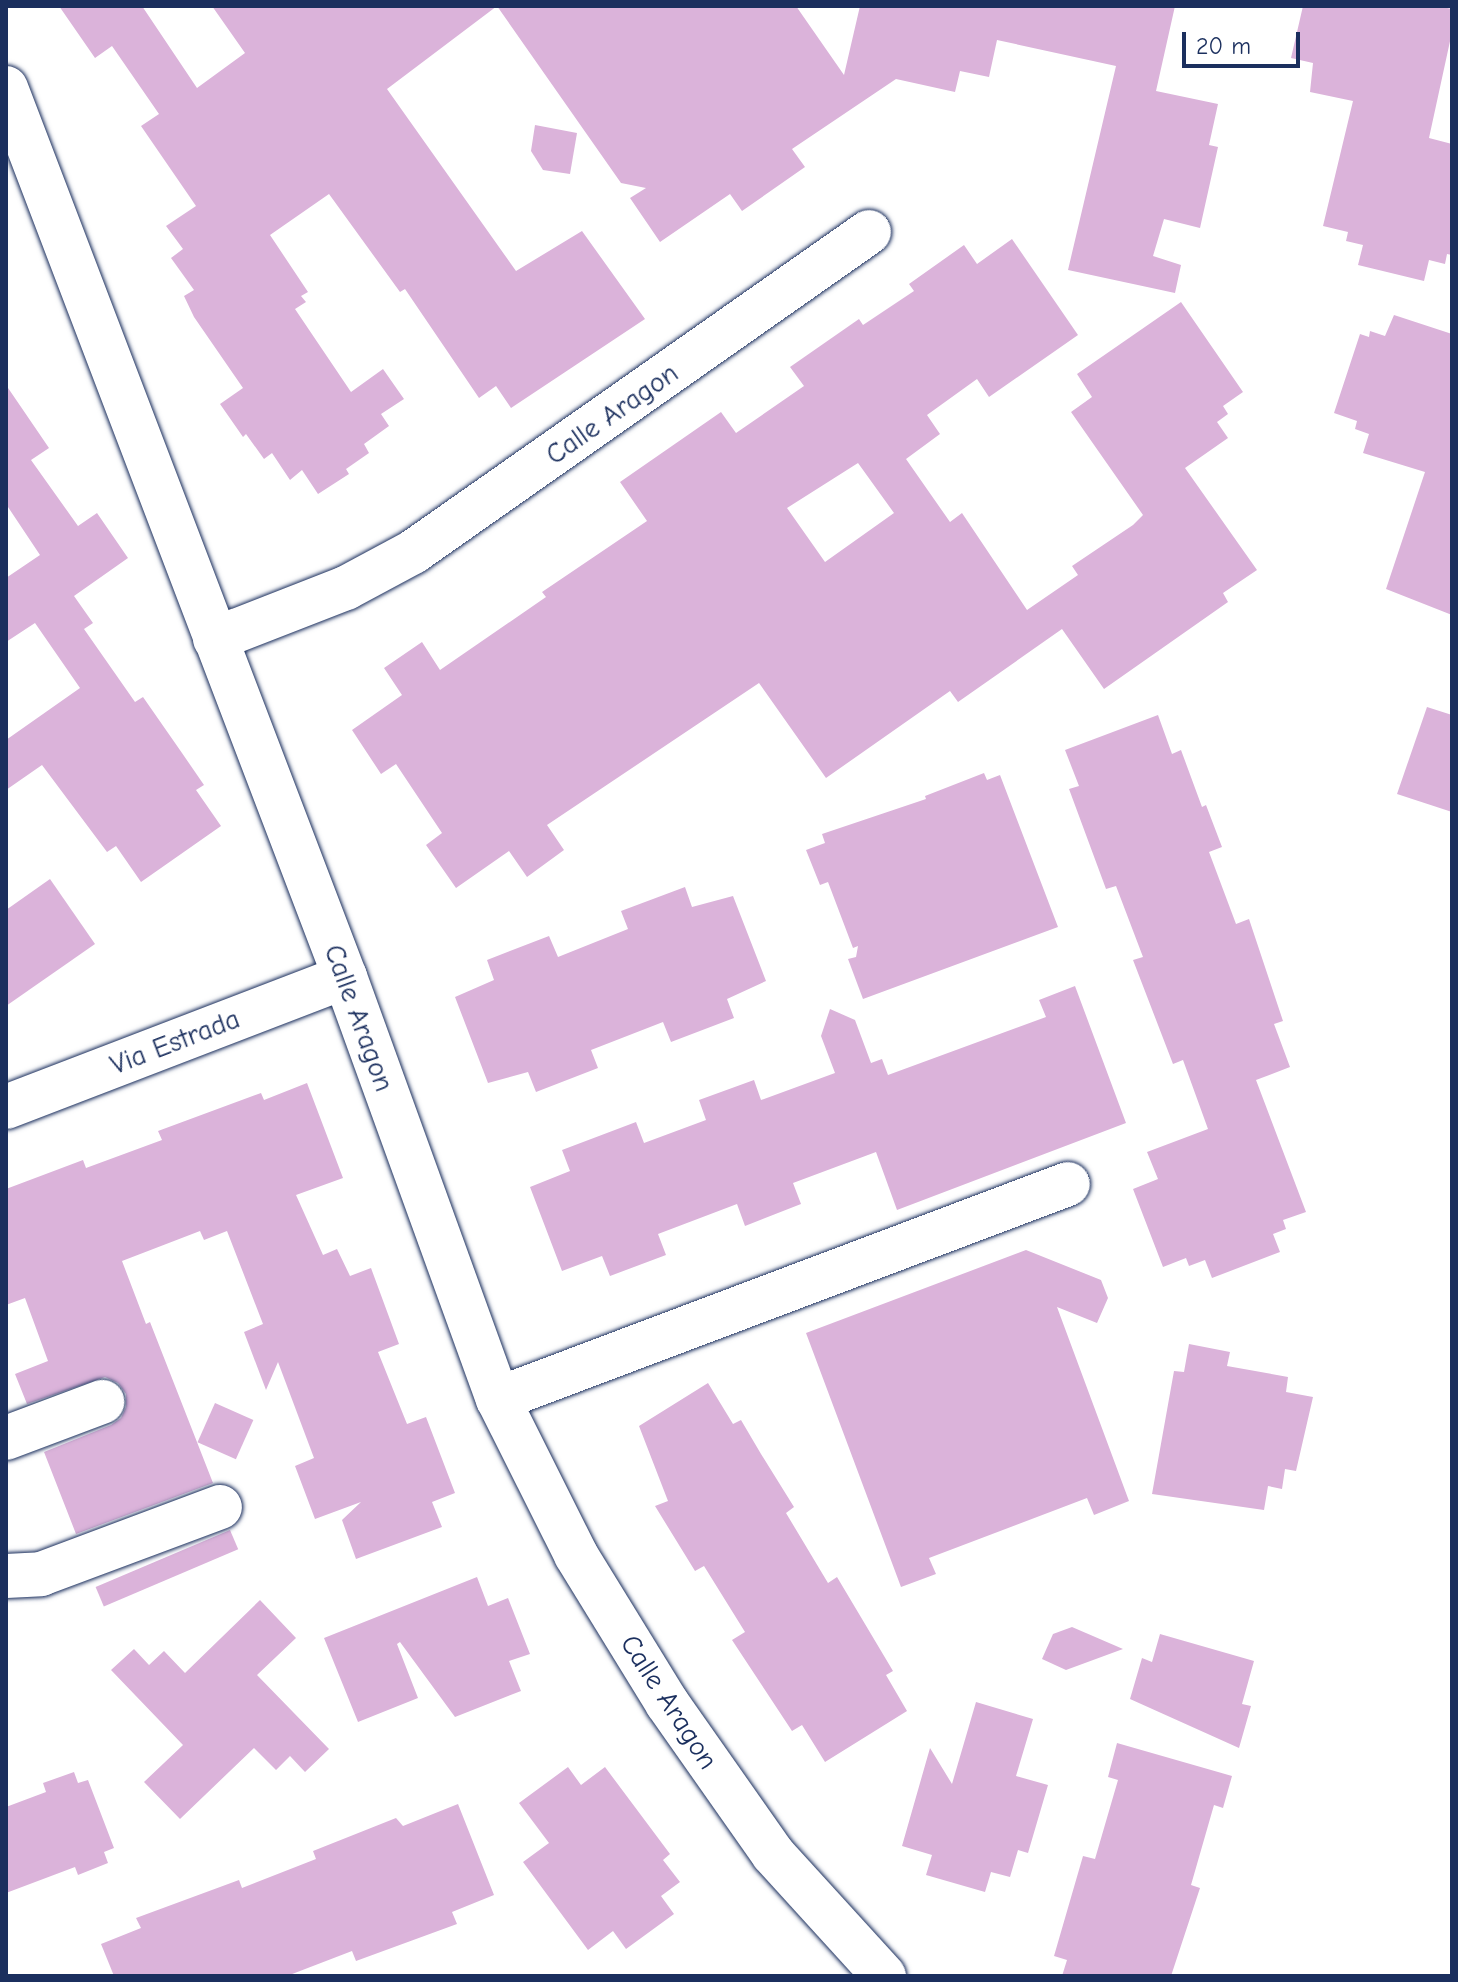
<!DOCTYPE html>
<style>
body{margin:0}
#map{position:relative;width:1458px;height:1982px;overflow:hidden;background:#fff;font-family:"Comic Neue",sans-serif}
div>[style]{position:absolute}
.building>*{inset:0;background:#dbb3da;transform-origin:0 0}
.roads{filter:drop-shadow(0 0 2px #1b2f5e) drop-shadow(0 0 2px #1b2f5e)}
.minor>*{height:44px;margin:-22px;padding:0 22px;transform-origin:22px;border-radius:22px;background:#fff}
span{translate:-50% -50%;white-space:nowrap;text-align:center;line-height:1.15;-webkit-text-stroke:6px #fff;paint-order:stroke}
.street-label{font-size:28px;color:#1b2f5e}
.frame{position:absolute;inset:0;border:8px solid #1b2f5e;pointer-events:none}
.scale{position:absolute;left:1182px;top:32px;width:118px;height:36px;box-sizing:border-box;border:4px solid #1b2f5e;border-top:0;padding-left:10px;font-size:24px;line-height:28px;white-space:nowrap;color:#1b2f5e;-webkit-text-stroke:6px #fff;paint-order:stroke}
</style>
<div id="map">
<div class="building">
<div style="clip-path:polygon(59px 6px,142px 6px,197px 88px,245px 53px,212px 6px,497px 6px,387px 89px,516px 271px,582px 231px,645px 319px,511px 408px,496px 386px,479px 398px,405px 289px,400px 292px,329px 194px,270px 235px,308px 292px,301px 296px,306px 302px,295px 309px,351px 392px,383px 369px,404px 399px,381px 414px,389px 426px,364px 444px,369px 453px,346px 469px,349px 474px,318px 494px,302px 470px,290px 480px,272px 453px,264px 459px,246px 434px,243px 437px,220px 404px,243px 388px,194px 317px,184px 296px,194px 290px,171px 258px,183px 249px,166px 226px,196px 206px,141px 126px,159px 114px,112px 46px,95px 58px)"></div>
<div style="clip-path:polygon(497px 6px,796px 6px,844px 75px,860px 6px,1175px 6px,1156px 91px,1218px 104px,1209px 145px,1218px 147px,1200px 228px,1164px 219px,1153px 256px,1181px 265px,1175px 293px,1068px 270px,1116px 66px,997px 40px,989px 77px,960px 71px,955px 92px,896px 79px,792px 149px,805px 167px,742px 211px,730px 194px,660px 242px,630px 198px,646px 188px,621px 183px)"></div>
<div style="clip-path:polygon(1303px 6px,1437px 6px,1452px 9px,1452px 32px,1429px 138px,1452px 144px,1452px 255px,1447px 254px,1445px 264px,1429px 260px,1424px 281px,1358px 265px,1363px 245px,1346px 241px,1348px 232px,1323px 226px,1353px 101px,1310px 92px,1313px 63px,1291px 58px)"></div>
<div style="clip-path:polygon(535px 125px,577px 133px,570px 174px,543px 170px,531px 151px)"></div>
<div style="clip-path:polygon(evenodd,1012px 239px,1078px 335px,989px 397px,977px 379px,927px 415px,940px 434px,906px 459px,950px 522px,962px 513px,1027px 610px,1078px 575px,1072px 566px,1133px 525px,1143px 515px,1071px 412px,1092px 397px,1077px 374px,1181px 302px,1243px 392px,1223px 406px,1228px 414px,1217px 422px,1228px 438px,1185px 468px,1257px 570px,1223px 593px,1228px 602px,1104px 689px,1062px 629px,958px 702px,950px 691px,826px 778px,759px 683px,547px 825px,564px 850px,527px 877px,509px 851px,456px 888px,426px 845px,442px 833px,396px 764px,381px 774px,352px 730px,402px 695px,384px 668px,422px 642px,440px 670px,546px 597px,542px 592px,647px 521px,620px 482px,721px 412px,736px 433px,804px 386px,790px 367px,859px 319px,863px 325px,914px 291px,909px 284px,964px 245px,977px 264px,1012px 239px,858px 463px,894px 513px,825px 562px,787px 508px,858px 463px)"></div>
<div style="clip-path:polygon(1394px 315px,1452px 334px,1452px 615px,1386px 589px,1425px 472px,1363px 453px,1369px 434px,1355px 429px,1357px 421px,1334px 413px,1360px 334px,1369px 337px,1370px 331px,1385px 336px)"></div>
<div style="clip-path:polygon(6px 385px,49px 448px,31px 460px,78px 526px,97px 513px,128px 558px,74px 596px,93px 623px,84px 629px,135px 702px,143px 697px,182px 753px,204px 785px,196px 790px,221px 826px,141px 882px,116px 846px,107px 852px,42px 765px,6px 790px,6px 740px,80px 688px,35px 623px,6px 642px,6px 578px,40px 555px,6px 504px)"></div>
<div style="clip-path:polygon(1427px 707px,1452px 715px,1452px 812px,1397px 794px)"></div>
<div style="clip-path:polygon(1158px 715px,1172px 754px,1181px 750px,1202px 807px,1206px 805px,1222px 847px,1209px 852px,1236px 924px,1249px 919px,1283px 1021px,1274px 1024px,1290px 1067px,1256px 1080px,1306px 1212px,1283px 1220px,1286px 1229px,1273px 1234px,1280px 1252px,1212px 1278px,1205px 1260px,1189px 1266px,1186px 1258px,1163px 1267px,1133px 1189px,1158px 1179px,1147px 1152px,1208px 1129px,1183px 1060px,1173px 1064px,1133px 960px,1143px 957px,1116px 886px,1106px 889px,1069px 789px,1079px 786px,1065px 750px)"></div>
<div style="clip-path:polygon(984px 773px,987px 780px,1000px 775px,1058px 927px,863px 999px,848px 959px,856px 957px,858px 946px,853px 948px,828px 882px,820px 885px,806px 850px,825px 843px,822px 834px,926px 799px,925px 796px)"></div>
<div style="clip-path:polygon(50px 879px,95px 944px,6px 1006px,6px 910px)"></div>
<div style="clip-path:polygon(685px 887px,692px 907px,733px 896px,766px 981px,727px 999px,734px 1018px,671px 1042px,663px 1022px,591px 1050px,598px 1068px,536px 1092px,528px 1072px,488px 1083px,455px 997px,494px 980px,487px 960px,549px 936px,558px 957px,628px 929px,621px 911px)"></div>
<div style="clip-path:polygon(1075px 986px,1126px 1123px,897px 1210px,876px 1152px,793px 1183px,801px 1204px,745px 1226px,737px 1204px,658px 1234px,666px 1255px,610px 1276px,602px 1256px,562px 1271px,530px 1187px,570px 1171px,562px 1150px,636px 1122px,644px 1143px,706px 1120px,699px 1100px,754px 1080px,761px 1100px,835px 1073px,821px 1036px,830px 1009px,855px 1020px,871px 1063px,882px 1059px,888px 1075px,1046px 1017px,1039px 1000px)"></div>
<div style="clip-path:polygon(307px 1083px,343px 1178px,296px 1195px,323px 1255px,337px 1249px,350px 1276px,371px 1268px,399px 1344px,378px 1352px,407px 1424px,426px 1417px,455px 1493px,432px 1502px,442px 1527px,356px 1559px,342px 1520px,361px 1502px,315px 1519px,295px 1466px,314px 1458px,278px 1362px,266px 1390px,244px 1332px,263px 1324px,227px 1231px,204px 1240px,200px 1231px,122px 1261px,146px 1324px,150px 1322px,213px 1483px,76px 1534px,44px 1452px,111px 1425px,121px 1418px,126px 1407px,126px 1394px,118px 1383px,105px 1377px,27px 1404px,15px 1374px,48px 1361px,25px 1298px,6px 1305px,6px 1189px,83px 1160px,86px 1168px,162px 1140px,158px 1131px,261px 1093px,264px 1100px)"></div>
<div style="clip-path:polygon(1026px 1250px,1101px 1280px,1108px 1298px,1097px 1323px,1057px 1307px,1129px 1501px,1094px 1515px,1087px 1498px,929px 1558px,936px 1574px,901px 1587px,806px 1333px)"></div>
<div style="clip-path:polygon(1189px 1344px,1230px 1352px,1227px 1366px,1288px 1377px,1286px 1392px,1313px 1397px,1296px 1471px,1285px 1469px,1282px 1489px,1268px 1486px,1264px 1510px,1152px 1494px,1174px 1371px,1184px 1372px)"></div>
<div style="clip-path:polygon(708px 1383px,733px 1424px,741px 1420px,761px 1454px,794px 1507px,786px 1513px,828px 1583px,837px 1577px,893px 1671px,886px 1675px,907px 1711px,825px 1762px,802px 1725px,792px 1731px,732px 1640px,745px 1632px,704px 1566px,695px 1571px,655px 1506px,668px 1501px,639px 1426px)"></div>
<div style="left:215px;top:1403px;width:42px;height:43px;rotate:24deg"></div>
<div style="left:230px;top:1530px;width:21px;height:146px;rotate:67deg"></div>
<div style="clip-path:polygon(477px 1577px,488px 1606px,508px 1598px,530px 1654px,509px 1661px,521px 1691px,455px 1717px,400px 1642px,397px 1644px,418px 1698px,358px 1722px,324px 1638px)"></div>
<div style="clip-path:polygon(260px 1600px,296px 1638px,257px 1675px,329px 1749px,305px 1772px,290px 1756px,276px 1770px,254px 1748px,180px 1819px,144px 1782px,183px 1745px,111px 1670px,134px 1649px,149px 1665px,164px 1651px,185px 1673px)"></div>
<div style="clip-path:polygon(1072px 1627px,1123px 1649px,1066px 1670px,1042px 1659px,1053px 1634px)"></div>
<div style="clip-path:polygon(1160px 1634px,1254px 1661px,1242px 1704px,1251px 1706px,1239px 1748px,1130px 1699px,1142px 1658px,1152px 1662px)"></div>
<div style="clip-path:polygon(976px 1702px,1033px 1719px,1016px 1776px,1048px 1785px,1028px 1853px,1018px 1850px,1010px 1877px,991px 1872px,985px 1892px,926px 1875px,932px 1855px,902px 1846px,930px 1748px,952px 1784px)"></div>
<div style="clip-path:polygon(1117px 1743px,1232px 1776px,1223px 1808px,1214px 1805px,1191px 1885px,1200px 1888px,1171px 1976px,1062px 1976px,1067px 1960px,1054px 1956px,1083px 1856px,1095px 1859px,1118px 1780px,1108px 1777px)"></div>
<div style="clip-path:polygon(568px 1767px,581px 1785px,605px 1767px,670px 1854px,663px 1860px,680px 1882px,661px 1896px,674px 1914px,626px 1949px,613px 1931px,588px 1950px,523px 1862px,549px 1843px,519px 1803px)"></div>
<div style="clip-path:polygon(74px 1772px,78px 1783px,88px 1780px,114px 1848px,104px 1852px,108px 1863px,78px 1875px,75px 1867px,6px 1893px,6px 1807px,46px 1792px,43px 1783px)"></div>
<div style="clip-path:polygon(458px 1804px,494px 1895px,452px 1912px,457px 1924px,356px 1961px,352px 1951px,287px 1976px,114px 1976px,101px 1944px,141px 1928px,136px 1918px,239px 1880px,242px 1888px,316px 1859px,313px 1851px,396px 1818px,403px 1826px)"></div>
</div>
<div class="roads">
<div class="minor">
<div style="left:6px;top:88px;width:951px;rotate:69.13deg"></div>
<div style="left:345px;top:977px;width:449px;rotate:70.1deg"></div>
<div style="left:498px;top:1399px;width:174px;rotate:63.4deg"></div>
<div style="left:576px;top:1555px;width:174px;rotate:58.4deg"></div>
<div style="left:667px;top:1703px;width:184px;rotate:54.9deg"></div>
<div style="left:773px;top:1854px;width:165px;rotate:47.7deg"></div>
<div style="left:215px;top:639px;width:141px;rotate:-21.3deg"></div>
<div style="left:346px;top:588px;width:76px;rotate:-28.2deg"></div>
<div style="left:413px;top:552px;width:557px;rotate:-35.06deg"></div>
<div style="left:6px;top:1107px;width:363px;rotate:-21deg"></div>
<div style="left:498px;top:1399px;width:609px;rotate:-20.67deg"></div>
<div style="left:6px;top:1438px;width:103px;rotate:-20.6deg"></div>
<div style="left:6px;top:1576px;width:35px;rotate:-3deg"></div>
<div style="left:41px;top:1574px;width:191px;rotate:-20.5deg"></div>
</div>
</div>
<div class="street-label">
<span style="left:612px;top:414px;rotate:-35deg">Calle Aragon</span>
<span style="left:359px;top:1018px;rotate:70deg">Calle Aragon</span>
<span style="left:175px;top:1042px;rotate:-21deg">Via Estrada</span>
<span style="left:669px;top:1702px;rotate:57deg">Calle Aragon</span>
</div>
<div class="frame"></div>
<div class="scale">20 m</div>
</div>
